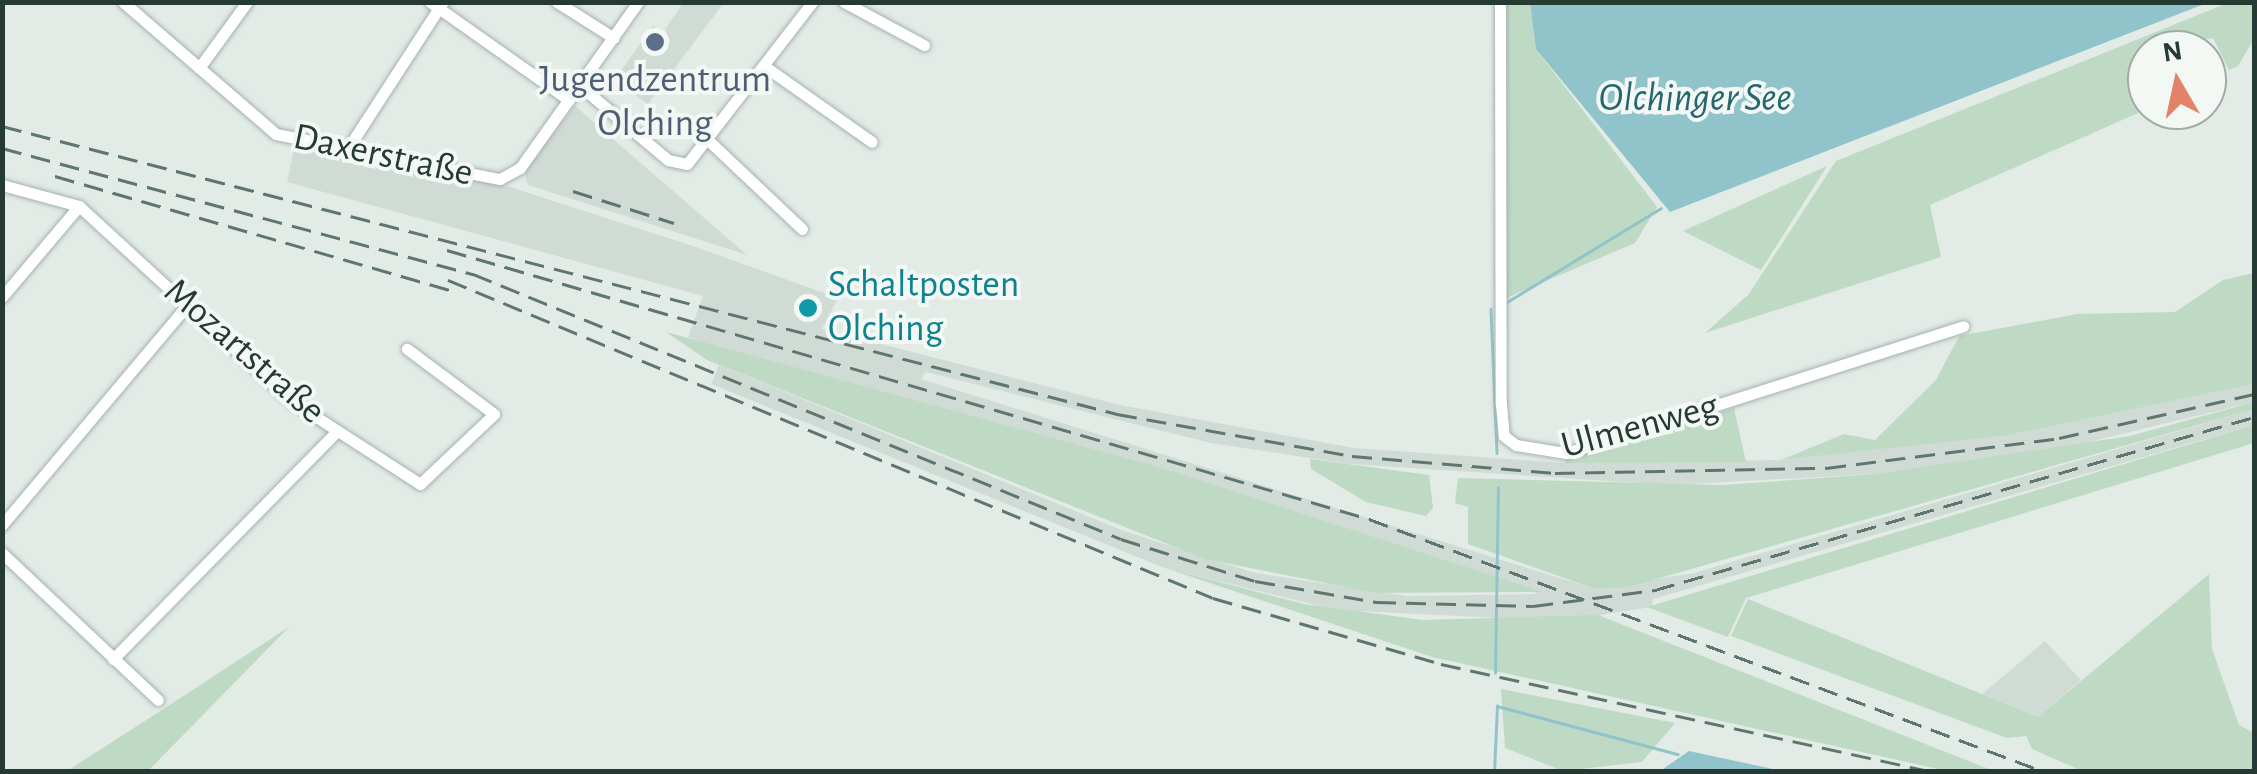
<!DOCTYPE html>
<meta charset="utf-8">
<style>
body{margin:0}
#map{position:relative;width:2257px;height:774px;overflow:hidden;background:#e3ebe7;font-family:"Alegreya Sans",sans-serif}
div>[style]{position:absolute}
.built>*{inset:0;background:#d1dbd6}
.green>*{inset:0;background:#bedac4}
.water>*{inset:0;background:#91c4ca}
.stream>*{height:2.5px;margin:-1.25px;padding:0 1.25px;transform-origin:1.25px;border-radius:1.25px;background:#91c4ca}
.roads{filter:drop-shadow(0 0 2px #a6b2ad) drop-shadow(0 0 2px #a6b2ad)}
.street>*{height:11px;margin:-5.5px;padding:0 5.5px;transform-origin:5.5px;border-radius:5.5px;background:#fff}
.rail>*{height:2.5px;margin-top:-1.25px;transform-origin:0;background:repeating-linear-gradient(90deg,#5f766f 0 20px,transparent 0 30px)}
.dots>*{width:28px;height:28px;translate:-50% -50%;box-sizing:border-box;border:5px solid #f3f8f5;border-radius:50%}
span{translate:-50% -50%;white-space:nowrap;text-align:center;line-height:1.15;-webkit-text-stroke:8px #f3f8f5;paint-order:stroke}
.service-label{font-size:38px;color:#4e5e75}
.street-label{font-size:38px;color:#253a33}
.culture-label{font-size:38px;color:#0d838f}
.left{translate:0 -50%;text-align:left}
.water-label{font-size:40px;color:#256770;font-style:italic}
.frame{position:absolute;inset:0;border:5px solid #253a33;pointer-events:none}
.north{position:absolute;left:2127px;top:30px;width:100px;height:100px;box-sizing:border-box;background:#f3f8f5;border:2px solid #a1aca7;border-radius:50%;rotate:351deg;font-size:28px;font-weight:700;line-height:40px;text-align:center;color:#253a33}
.north::after{content:'';display:block;margin:auto;width:35px;height:45px;background:#e38269;clip-path:polygon(50% 0,100% 100%,50% 72%,0 100%)}
</style>
<div id="map">
<div class="built">
<div style="clip-path:polygon(683px 3px,722px 5px,648px 104px,614px 81px,653px 25px,671px 43px,665px 29px)"></div>
<div style="clip-path:polygon(575px 106px,747px 255px,528px 185px,524px 171px)"></div>
<div style="clip-path:polygon(295px 145px,510px 187px,690px 245px,838px 298px,822px 329px,1120px 405px,1354px 448px,1565px 463px,1781px 460px,2004px 436px,2254px 384px,2254px 402px,2060px 449px,1875px 474px,1671px 485px,1349px 464px,1211px 443px,926px 372px,921px 379px,1595px 589px,1694px 573px,2254px 409px,2254px 425px,1653px 599px,1652px 607px,1561px 621px,1336px 610px,1162px 567px,711px 384px,719px 365px,1124px 531px,1255px 573px,1407px 596px,1539px 594px,1159px 467px,721px 349px,688px 337px,703px 296px,287px 182px)"></div>
<div style="clip-path:polygon(2045px 641px,2081px 680px,2038px 717px,1982px 694px)"></div>
</div>
<div class="green">
<div style="clip-path:polygon(2230px 2px,2254px 3px,2254px 39px,2238px 66px,2229px 70px,2213px 38px,2147px 50px,2147px 109px,1930px 205px,1941px 257px,1705px 333px,1749px 294px,1836px 161px)"></div>
<div style="clip-path:polygon(1500px 3px,1530px 3px,1536px 49px,1657px 207px,1635px 243px,1497px 302px)"></div>
<div style="clip-path:polygon(1827px 166px,1761px 270px,1683px 231px)"></div>
<div style="clip-path:polygon(2254px 273px,2254px 384px,2004px 436px,1781px 460px,1844px 434px,1875px 440px,1936px 380px,1959px 336px,2077px 314px,2175px 312px,2223px 280px)"></div>
<div style="clip-path:polygon(666px 332px,1159px 467px,1543px 592px,1376px 593px,1205px 559px,707px 360px)"></div>
<div style="clip-path:polygon(2254px 402px,2254px 409px,1628px 587px,1595px 589px,1468px 544px,1468px 507px,1455px 503px,1458px 478px,1723px 485px,1875px 474px,2130px 436px)"></div>
<div style="clip-path:polygon(1734px 408px,1746px 462px,1565px 463px,1565px 458px)"></div>
<div style="clip-path:polygon(2254px 425px,2254px 443px,1746px 598px,1728px 637px,1647px 607px)"></div>
<div style="clip-path:polygon(1310px 459px,1429px 475px,1433px 508px,1426px 516px,1366px 502px,1311px 469px)"></div>
<div style="clip-path:polygon(1162px 567px,1304px 604px,1423px 620px,1598px 615px,1994px 771px,1947px 771px,1432px 657px)"></div>
<div style="clip-path:polygon(2209px 574px,2212px 649px,2239px 725px,2254px 733px,2254px 771px,2082px 771px,2032px 749px,2026px 736px,2007px 738px,1731px 636px,1748px 599px,2038px 717px)"></div>
<div style="clip-path:polygon(289px 627px,148px 771px,67px 771px,165px 708px)"></div>
<div style="clip-path:polygon(1501px 689px,1675px 723px,1642px 762px,1563px 771px,1505px 748px)"></div>
</div>
<div class="water">
<div style="clip-path:polygon(1530px 3px,1530px 2px,2207px 3px,1670px 212px,1536px 49px)"></div>
<div style="clip-path:polygon(1689px 751px,1782px 771px,1660px 771px)"></div>
</div>
<div class="stream">
<div style="left:1507px;top:302px;width:180px;rotate:-31.4deg"></div>
<div style="left:1491px;top:309px;width:144px;rotate:87.6deg"></div>
<div style="left:1495px;top:673px;width:185px;rotate:-89.1deg"></div>
<div style="left:1494px;top:772px;width:66px;rotate:-87.4deg"></div>
<div style="left:1497px;top:706px;width:187px;rotate:14.9deg"></div>
</div>
<div class="roads">
<div class="street">
<div style="left:123px;top:2px;width:202px;rotate:40.8deg"></div>
<div style="left:276px;top:134px;width:228px;rotate:11.4deg"></div>
<div style="left:500px;top:179px;width:23px;rotate:-29deg"></div>
<div style="left:520px;top:168px;width:204px;rotate:-54.6deg"></div>
<div style="left:430px;top:2px;width:170px;rotate:35.2deg"></div>
<div style="left:557px;top:2px;width:67px;rotate:32.3deg"></div>
<div style="left:844px;top:2px;width:91px;rotate:28.3deg"></div>
<div style="left:1500px;top:2px;width:402px;rotate:89.9deg"></div>
<div style="left:1501px;top:404px;width:32px;rotate:85deg"></div>
<div style="left:1504px;top:436px;width:15px;rotate:37deg"></div>
<div style="left:1516px;top:445px;width:51px;rotate:9.1deg"></div>
<div style="left:1566px;top:453px;width:417px;rotate:-17.7deg"></div>
<div style="left:199px;top:68px;width:82px;rotate:-54deg"></div>
<div style="left:767px;top:68px;width:128px;rotate:35.2deg"></div>
<div style="left:579px;top:85px;width:116px;rotate:40.1deg"></div>
<div style="left:668px;top:160px;width:19px;rotate:12deg"></div>
<div style="left:687px;top:164px;width:205px;rotate:-52.3deg"></div>
<div style="left:709px;top:141px;width:128px;rotate:43.4deg"></div>
<div style="left:350px;top:145px;width:171px;rotate:-57deg"></div>
<div style="left:2px;top:185px;width:80px;rotate:15.3deg"></div>
<div style="left:79px;top:206px;width:287px;rotate:42.6deg"></div>
<div style="left:290px;top:400px;width:155px;rotate:32.9deg"></div>
<div style="left:420px;top:484px;width:102px;rotate:-43.4deg"></div>
<div style="left:494px;top:414px;width:109px;rotate:-143.2deg"></div>
<div style="left:2px;top:297px;width:119px;rotate:-49.8deg"></div>
<div style="left:2px;top:525px;width:287px;rotate:-49.9deg"></div>
<div style="left:2px;top:553px;width:214px;rotate:43.3deg"></div>
<div style="left:113px;top:659px;width:320px;rotate:-45.5deg"></div>
</div>
</div>
<div class="rail">
<div style="left:2px;top:126px;width:1152px;rotate:14.48deg"></div>
<div style="left:1117px;top:414px;width:239px;rotate:10.1deg"></div>
<div style="left:1352px;top:456px;width:204px;rotate:4.8deg"></div>
<div style="left:1555px;top:473px;width:271px;rotate:-1.1deg"></div>
<div style="left:1826px;top:468px;width:235px;rotate:-7.3deg"></div>
<div style="left:2059px;top:438px;width:200px;rotate:-12.7deg"></div>
<div style="left:2px;top:148px;width:488px;rotate:15deg"></div>
<div style="left:473px;top:274px;width:700px;rotate:22.24deg"></div>
<div style="left:1121px;top:539px;width:140px;rotate:17.4deg"></div>
<div style="left:1255px;top:581px;width:123px;rotate:9.8deg"></div>
<div style="left:1376px;top:602px;width:157px;rotate:1.5deg"></div>
<div style="left:1533px;top:606px;width:123px;rotate:-7.5deg"></div>
<div style="left:1655px;top:590px;width:623px;rotate:-16.11deg"></div>
<div style="left:55px;top:176px;width:419px;rotate:16.1deg"></div>
<div style="left:573px;top:191px;width:106px;rotate:17.6deg"></div>
<div style="left:447px;top:250px;width:960px;rotate:16.26deg"></div>
<div style="left:1369px;top:519px;width:722px;rotate:20.52deg"></div>
<div style="left:448px;top:280px;width:828px;rotate:22.57deg"></div>
<div style="left:1213px;top:598px;width:237px;rotate:16.1deg"></div>
<div style="left:1441px;top:664px;width:505px;rotate:12.36deg"></div>
</div>
<div class="dots">
<div style="left:655px;top:42px;background:#5c6f8a"></div>
<div style="left:808px;top:308px;background:#0f9aa8"></div>
</div>
<div class="service-label">
<span style="left:655px;top:103px">Jugendzentrum<br>Olching</span>
</div>
<div class="street-label">
<span style="left:383px;top:156px;rotate:12deg">Daxerstraße</span>
<span style="left:244px;top:352px;rotate:41deg">Mozartstraße</span>
<span style="left:1640px;top:427px;rotate:-15deg">Ulmenweg</span>
</div>
<div class="culture-label">
<span class="left" style="left:828px;top:308px">Schaltposten<br>Olching</span>
</div>
<div class="water-label">
<span style="left:1695px;top:98px">Olchinger See</span>
</div>
<div class="frame"></div>
<div class="north">N</div>
</div>
